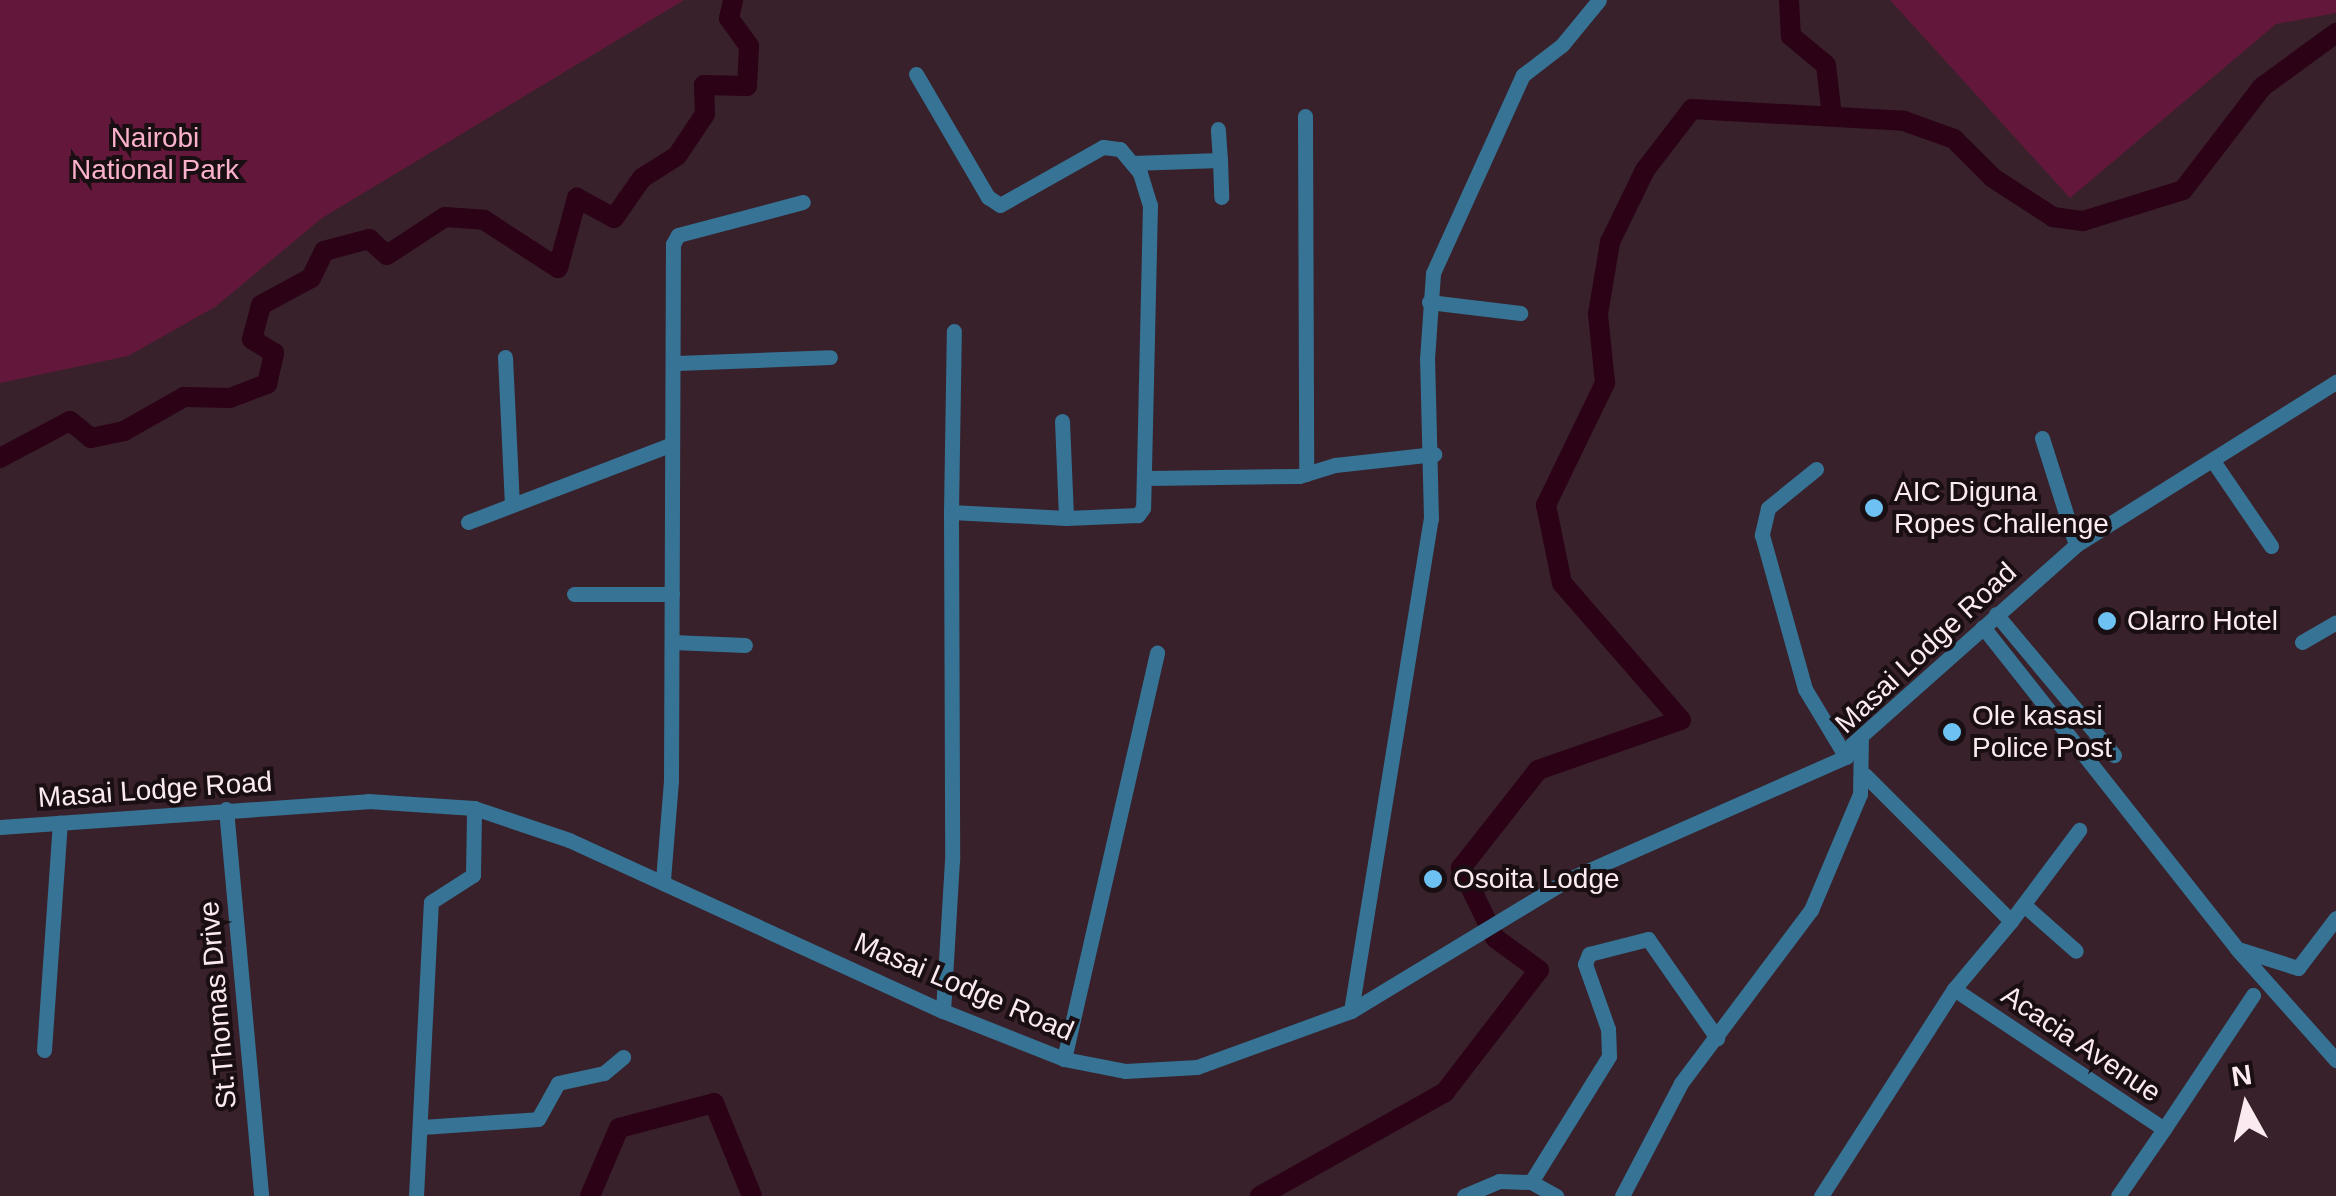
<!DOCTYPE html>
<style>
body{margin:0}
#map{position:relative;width:2336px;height:1196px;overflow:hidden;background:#38212a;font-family:Helvetica,sans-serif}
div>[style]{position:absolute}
.green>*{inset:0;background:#63183b}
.river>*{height:20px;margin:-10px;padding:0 10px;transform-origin:10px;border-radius:10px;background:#2c0216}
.minor>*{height:15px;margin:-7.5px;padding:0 7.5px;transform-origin:7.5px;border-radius:7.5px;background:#367395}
.dots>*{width:28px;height:28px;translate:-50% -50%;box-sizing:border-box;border:5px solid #190f12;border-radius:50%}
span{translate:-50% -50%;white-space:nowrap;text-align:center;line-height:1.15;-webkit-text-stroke:8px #190f12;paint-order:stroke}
.park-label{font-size:28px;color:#fab1cb}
.poi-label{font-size:28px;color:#fbeaef}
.left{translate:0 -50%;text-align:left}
.street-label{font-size:28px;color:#fbeaef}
.north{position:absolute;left:2196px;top:1056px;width:100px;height:100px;-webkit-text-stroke:8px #190f12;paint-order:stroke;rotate:352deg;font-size:28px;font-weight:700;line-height:40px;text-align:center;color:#fbeaef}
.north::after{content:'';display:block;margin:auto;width:35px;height:45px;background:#fbeaef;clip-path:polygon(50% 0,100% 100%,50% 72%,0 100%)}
</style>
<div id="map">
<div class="green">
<div style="clip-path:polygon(0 0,684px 0,322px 218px,215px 307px,128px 356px,0 383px)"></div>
<div style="clip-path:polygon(1890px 0,2336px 0,2336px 13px,2276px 24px,2070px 198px)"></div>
</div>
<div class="river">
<div style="left:1789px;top:0;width:36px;rotate:87deg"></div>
<div style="left:1791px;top:36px;width:45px;rotate:39.6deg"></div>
<div style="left:1826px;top:65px;width:51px;rotate:83.3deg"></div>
<div style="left:0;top:458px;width:79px;rotate:-27.9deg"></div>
<div style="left:70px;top:421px;width:27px;rotate:39deg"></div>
<div style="left:91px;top:438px;width:34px;rotate:-12deg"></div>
<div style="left:124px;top:431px;width:69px;rotate:-29.5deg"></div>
<div style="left:184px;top:397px;width:46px;rotate:1.2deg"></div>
<div style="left:230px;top:398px;width:40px;rotate:-21deg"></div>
<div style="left:267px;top:384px;width:32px;rotate:-77deg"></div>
<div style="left:274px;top:353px;width:26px;rotate:-148deg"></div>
<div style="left:252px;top:339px;width:35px;rotate:-75deg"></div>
<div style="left:261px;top:305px;width:57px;rotate:-28.4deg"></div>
<div style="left:311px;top:278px;width:30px;rotate:-64deg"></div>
<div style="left:324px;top:251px;width:47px;rotate:-14.9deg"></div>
<div style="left:369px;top:239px;width:24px;rotate:42deg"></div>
<div style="left:387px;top:255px;width:69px;rotate:-33.2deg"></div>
<div style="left:445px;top:217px;width:39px;rotate:4deg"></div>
<div style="left:484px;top:220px;width:88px;rotate:33deg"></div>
<div style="left:558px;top:268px;width:73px;rotate:-74.8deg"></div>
<div style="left:577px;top:198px;width:42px;rotate:28.4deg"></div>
<div style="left:614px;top:218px;width:49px;rotate:-55deg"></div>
<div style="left:642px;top:178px;width:41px;rotate:-32.2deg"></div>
<div style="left:677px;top:156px;width:50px;rotate:-56.3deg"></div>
<div style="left:705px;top:114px;width:29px;rotate:-92deg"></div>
<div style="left:704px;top:85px;width:43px;rotate:1.3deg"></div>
<div style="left:747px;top:86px;width:40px;rotate:-87.1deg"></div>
<div style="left:749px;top:46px;width:34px;rotate:-126deg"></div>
<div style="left:729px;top:18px;width:18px;rotate:-77deg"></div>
<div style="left:590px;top:1196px;width:74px;rotate:-66.9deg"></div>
<div style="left:619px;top:1128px;width:98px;rotate:-14.7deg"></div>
<div style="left:714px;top:1103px;width:100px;rotate:67.8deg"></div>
<div style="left:1260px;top:1196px;width:212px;rotate:-29.3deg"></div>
<div style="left:1445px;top:1092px;width:154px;rotate:-52.4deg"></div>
<div style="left:1539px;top:970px;width:54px;rotate:-144deg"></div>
<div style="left:1495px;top:938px;width:78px;rotate:-115.9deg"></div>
<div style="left:1461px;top:868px;width:125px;rotate:-51.8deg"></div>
<div style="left:1538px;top:770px;width:151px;rotate:-19.3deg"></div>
<div style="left:1681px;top:720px;width:181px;rotate:-131deg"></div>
<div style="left:1562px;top:583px;width:80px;rotate:-101.6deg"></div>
<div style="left:1546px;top:505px;width:136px;rotate:-64.2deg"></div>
<div style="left:1605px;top:383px;width:69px;rotate:-95.8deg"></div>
<div style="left:1598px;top:314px;width:73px;rotate:-80.5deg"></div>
<div style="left:1610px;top:242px;width:80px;rotate:-64.1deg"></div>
<div style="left:1645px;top:170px;width:77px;rotate:-52.4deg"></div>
<div style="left:1692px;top:109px;width:212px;rotate:3.2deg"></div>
<div style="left:1904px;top:121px;width:53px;rotate:19.8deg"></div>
<div style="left:1954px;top:139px;width:55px;rotate:45deg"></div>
<div style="left:1993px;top:178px;width:72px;rotate:33deg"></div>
<div style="left:2053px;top:217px;width:30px;rotate:8deg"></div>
<div style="left:2083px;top:221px;width:105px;rotate:-17.2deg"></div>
<div style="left:2183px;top:190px;width:130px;rotate:-52.5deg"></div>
<div style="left:2262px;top:87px;width:92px;rotate:-36.1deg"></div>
</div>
<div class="minor">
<div style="left:916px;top:74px;width:143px;rotate:59.7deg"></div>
<div style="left:988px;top:197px;width:14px;rotate:34deg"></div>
<div style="left:1000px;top:205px;width:118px;rotate:-29.4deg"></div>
<div style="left:1103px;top:147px;width:17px;rotate:7deg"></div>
<div style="left:1120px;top:149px;width:31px;rotate:50deg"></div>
<div style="left:1140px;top:173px;width:34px;rotate:73deg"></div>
<div style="left:1150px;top:205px;width:303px;rotate:91.3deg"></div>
<div style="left:1143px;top:508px;width:9px;rotate:126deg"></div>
<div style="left:1138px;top:515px;width:72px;rotate:177.6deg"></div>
<div style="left:1066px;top:518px;width:115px;rotate:-177deg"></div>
<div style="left:951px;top:512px;width:348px;rotate:89.8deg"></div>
<div style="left:952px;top:860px;width:151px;rotate:93.4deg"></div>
<div style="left:1305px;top:116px;width:358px;rotate:89.8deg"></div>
<div style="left:1220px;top:160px;width:37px;rotate:88deg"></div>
<div style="left:1132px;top:163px;width:88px;rotate:-2deg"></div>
<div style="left:1220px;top:160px;width:31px;rotate:-94deg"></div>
<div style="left:1429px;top:302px;width:92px;rotate:6.9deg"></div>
<div style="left:505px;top:357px;width:148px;rotate:87.3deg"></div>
<div style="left:677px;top:363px;width:153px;rotate:-2.2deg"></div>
<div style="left:1062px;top:421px;width:97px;rotate:87.6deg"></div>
<div style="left:2042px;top:438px;width:112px;rotate:72.4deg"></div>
<div style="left:2213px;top:461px;width:103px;rotate:55.7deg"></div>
<div style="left:1816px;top:469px;width:62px;rotate:140.9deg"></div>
<div style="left:1768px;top:508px;width:28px;rotate:103deg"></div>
<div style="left:1762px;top:535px;width:160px;rotate:74.4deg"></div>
<div style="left:1805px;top:689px;width:79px;rotate:58.9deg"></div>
<div style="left:1148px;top:478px;width:151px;rotate:-0.8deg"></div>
<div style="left:1299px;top:476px;width:38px;rotate:-17deg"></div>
<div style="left:1335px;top:465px;width:100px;rotate:-6.3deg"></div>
<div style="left:951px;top:512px;width:181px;rotate:-89.1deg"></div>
<div style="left:468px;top:522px;width:218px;rotate:-20.9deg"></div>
<div style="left:574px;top:594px;width:98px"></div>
<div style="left:1996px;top:614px;width:184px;rotate:50.1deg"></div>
<div style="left:1983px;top:627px;width:410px;rotate:51.7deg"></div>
<div style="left:2237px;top:949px;width:149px;rotate:48.3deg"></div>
<div style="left:672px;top:642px;width:73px;rotate:2.4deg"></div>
<div style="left:2302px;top:642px;width:39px;rotate:-30deg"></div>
<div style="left:226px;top:809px;width:389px;rotate:84.8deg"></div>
<div style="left:0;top:827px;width:369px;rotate:-4deg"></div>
<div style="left:368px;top:801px;width:106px;rotate:3.8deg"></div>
<div style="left:474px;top:808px;width:100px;rotate:18.6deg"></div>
<div style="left:569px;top:840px;width:411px;rotate:24.6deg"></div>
<div style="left:943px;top:1011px;width:130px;rotate:21.6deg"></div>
<div style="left:1064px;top:1059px;width:62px;rotate:11.1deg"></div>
<div style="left:1125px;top:1071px;width:72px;rotate:-3.2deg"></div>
<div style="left:1197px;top:1067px;width:164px;rotate:-20deg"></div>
<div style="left:1351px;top:1011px;width:255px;rotate:-31.2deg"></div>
<div style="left:1569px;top:879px;width:303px;rotate:-23.8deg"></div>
<div style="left:1846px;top:757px;width:14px;rotate:-65deg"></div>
<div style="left:1852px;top:744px;width:300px;rotate:-41.6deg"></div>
<div style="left:2076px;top:545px;width:307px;rotate:-32.1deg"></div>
<div style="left:663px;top:880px;width:100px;rotate:-85.4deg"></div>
<div style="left:671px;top:780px;width:536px;rotate:-89.79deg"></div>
<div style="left:673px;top:244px;width:10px;rotate:-61deg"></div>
<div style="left:678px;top:235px;width:129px;rotate:-14.8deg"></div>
<div style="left:2024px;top:905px;width:69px;rotate:41.5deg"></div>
<div style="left:2011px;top:921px;width:114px;rotate:-53.2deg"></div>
<div style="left:2241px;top:950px;width:60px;rotate:17.5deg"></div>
<div style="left:2298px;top:968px;width:63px;rotate:-52.8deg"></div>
<div style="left:1954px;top:989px;width:252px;rotate:33.7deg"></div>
<div style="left:2164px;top:1129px;width:81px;rotate:124.5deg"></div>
<div style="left:1351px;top:1011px;width:498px;rotate:-80.8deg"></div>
<div style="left:1431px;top:519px;width:160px;rotate:-91.4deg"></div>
<div style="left:1427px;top:359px;width:86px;rotate:-86deg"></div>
<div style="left:1433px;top:273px;width:217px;rotate:-65.6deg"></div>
<div style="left:1523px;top:75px;width:49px;rotate:-37.6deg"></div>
<div style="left:1562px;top:45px;width:58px;rotate:-50.6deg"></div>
<div style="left:44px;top:1050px;width:228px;rotate:-86deg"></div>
<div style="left:1064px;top:1059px;width:417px;rotate:-77.1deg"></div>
<div style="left:422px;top:1127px;width:116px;rotate:-3.9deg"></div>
<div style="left:538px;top:1119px;width:41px;rotate:-60.9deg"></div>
<div style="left:558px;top:1083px;width:47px;rotate:-12.3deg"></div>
<div style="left:604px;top:1073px;width:25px;rotate:-40deg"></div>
<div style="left:2164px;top:1129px;width:161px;rotate:-56.4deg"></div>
<div style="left:1531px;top:1182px;width:148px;rotate:-58.2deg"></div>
<div style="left:1609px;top:1056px;width:27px;rotate:-92deg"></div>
<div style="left:1608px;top:1029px;width:69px;rotate:-109.5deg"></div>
<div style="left:1585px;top:964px;width:11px;rotate:-68deg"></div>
<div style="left:1589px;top:954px;width:61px;rotate:-14.3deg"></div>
<div style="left:1648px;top:939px;width:121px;rotate:55.1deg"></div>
<div style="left:416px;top:1196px;width:294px;rotate:-87.1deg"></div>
<div style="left:431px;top:902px;width:50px;rotate:-32.7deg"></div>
<div style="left:473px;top:875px;width:67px;rotate:-89.1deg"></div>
<div style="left:1464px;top:1196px;width:38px;rotate:-23deg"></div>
<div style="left:1499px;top:1181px;width:32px;rotate:2deg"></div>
<div style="left:1531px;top:1182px;width:29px;rotate:29deg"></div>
<div style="left:1622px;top:1196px;width:127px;rotate:-62.4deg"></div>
<div style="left:1681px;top:1083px;width:216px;rotate:-53.1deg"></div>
<div style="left:1811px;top:910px;width:126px;rotate:-67.1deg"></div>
<div style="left:1860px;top:794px;width:55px;rotate:-89deg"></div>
<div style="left:1821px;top:1196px;width:246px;rotate:-57.3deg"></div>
<div style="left:1954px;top:989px;width:89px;rotate:-50deg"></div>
<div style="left:2011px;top:921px;width:206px;rotate:-135deg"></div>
</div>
<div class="dots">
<div style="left:1874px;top:508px;background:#6dc2f3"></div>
<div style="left:2107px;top:621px;background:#6dc2f3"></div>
<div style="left:1952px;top:732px;background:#6dc2f3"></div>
<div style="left:1433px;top:879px;background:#6dc2f3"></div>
</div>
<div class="park-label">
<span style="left:155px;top:154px">Nairobi<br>National Park</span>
</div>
<div class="poi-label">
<span class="left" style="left:1894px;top:508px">AIC Diguna<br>Ropes Challenge</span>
<span class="left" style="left:2127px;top:621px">Olarro Hotel</span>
<span class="left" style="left:1972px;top:732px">Ole kasasi<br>Police Post</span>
<span class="left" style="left:1453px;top:879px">Osoita Lodge</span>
</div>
<div class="street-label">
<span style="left:1926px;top:648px;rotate:-43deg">Masai Lodge Road</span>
<span style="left:155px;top:790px;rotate:-4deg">Masai Lodge Road</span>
<span style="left:964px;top:987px;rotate:23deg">Masai Lodge Road</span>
<span style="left:218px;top:1005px;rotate:-95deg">St.Thomas Drive</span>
<span style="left:2081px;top:1044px;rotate:34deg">Acacia Avenue</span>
</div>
<div class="north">N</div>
</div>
